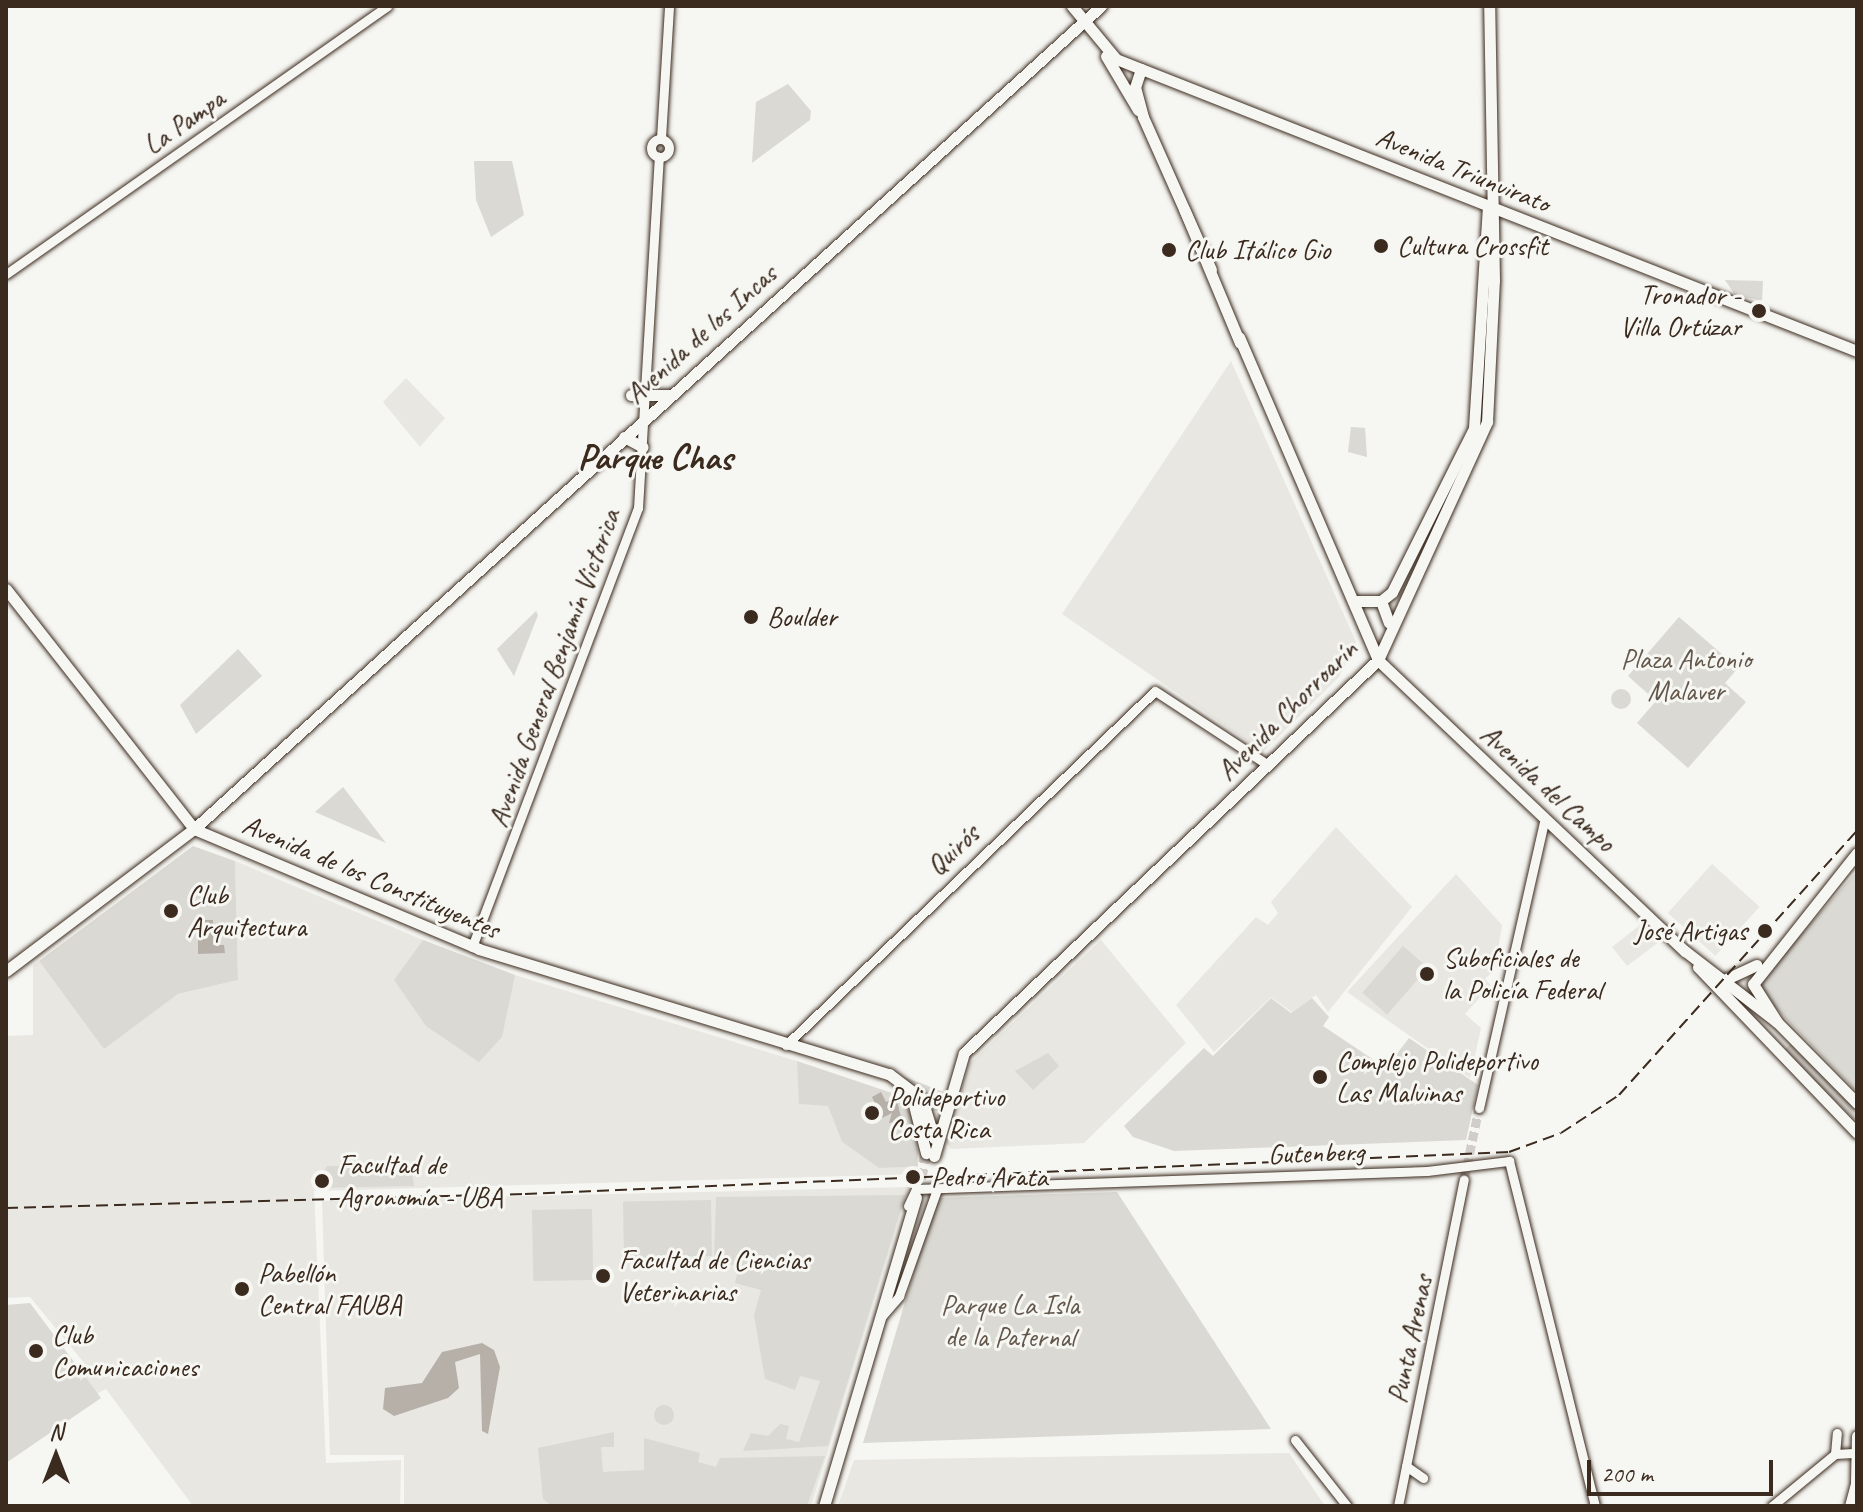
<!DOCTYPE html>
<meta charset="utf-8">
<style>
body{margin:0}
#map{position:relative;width:1863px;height:1512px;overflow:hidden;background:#f6f6f2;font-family:Caveat,sans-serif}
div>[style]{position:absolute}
.built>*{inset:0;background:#e8e7e2;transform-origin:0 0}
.green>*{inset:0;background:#dad9d3;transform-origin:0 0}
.round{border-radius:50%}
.water>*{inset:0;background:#b6b0a9}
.minor-tunnel>*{height:9px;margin-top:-4.5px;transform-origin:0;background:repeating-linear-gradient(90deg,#d1cdc8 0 9px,transparent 0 13.5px)}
.major-tunnel>*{height:11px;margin-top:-5.5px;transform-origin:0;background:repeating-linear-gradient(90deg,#d1cdc8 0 11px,transparent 0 16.5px)}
.roads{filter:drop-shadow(0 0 2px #3b2a1e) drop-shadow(0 0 2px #3b2a1e)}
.minor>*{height:9px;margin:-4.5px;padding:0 4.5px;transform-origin:4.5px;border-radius:4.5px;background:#f6f6f2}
.minor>.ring{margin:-4.5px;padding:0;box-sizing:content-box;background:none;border:9px solid #f6f6f2;border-radius:50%}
.major>*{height:11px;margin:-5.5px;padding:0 5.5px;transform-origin:5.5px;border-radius:5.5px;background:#f6f6f2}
.rail>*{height:2px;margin-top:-1px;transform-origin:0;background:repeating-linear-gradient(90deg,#3b2a1e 0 12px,transparent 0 18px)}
.dots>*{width:22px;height:22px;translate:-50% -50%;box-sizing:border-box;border:4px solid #f6f6f2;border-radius:50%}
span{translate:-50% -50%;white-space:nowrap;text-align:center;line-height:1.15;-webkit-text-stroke:6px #f6f6f2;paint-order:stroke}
.street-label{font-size:28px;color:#3b2a1e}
.poi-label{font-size:28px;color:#3b2a1e}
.left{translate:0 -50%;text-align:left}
.right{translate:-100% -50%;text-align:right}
.park-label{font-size:28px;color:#63564b}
.district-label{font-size:36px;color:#3b2a1e;font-weight:700}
.frame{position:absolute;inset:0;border:8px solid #3b2a1e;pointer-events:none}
.north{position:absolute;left:16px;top:1416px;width:80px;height:80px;-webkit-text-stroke:6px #f6f6f2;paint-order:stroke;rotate:0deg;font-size:22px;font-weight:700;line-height:32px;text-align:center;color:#3b2a1e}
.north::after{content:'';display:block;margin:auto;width:28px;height:36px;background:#3b2a1e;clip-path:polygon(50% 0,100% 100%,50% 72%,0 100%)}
.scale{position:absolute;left:1587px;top:1460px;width:186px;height:36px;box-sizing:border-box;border:4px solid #3b2a1e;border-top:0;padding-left:10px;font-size:24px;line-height:28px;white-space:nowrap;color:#3b2a1e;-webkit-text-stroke:6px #f6f6f2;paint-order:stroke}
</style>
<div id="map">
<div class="built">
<div style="clip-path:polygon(1231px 361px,1356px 642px,1339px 677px,1263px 752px,1062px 614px)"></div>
<div style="clip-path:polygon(406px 378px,445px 418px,420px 447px,383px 402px)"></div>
<div style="clip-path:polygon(1336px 827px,1412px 907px,1328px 1012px,1316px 995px,1292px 1012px,1271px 997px,1214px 1052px,1176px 1005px,1256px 917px,1268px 925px,1278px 913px,1271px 902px)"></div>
<div style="clip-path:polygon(235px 861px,485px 966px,797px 1061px,800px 1104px,828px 1105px,842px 1142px,879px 1168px,918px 1167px,918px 1174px,314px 1191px,326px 1463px,401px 1460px,400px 1506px,193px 1506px,106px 1389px,74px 1405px,59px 1381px,85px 1364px,30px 1297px,6px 1298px,6px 1036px,33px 1035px,33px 965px,39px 961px,104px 1048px,178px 994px,238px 980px)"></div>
<div style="left:1712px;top:864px;width:64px;height:66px;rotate:42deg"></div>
<div style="clip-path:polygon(1456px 874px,1502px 925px,1495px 969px,1485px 979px,1491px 985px,1465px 1014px,1481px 1028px,1470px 1078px,1347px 992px)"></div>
<div style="clip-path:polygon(1640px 925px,1659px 942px,1627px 966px,1612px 947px)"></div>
<div style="clip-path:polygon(1101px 940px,1186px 1043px,1084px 1143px,951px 1149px,945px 1142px,969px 1064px)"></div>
<div style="clip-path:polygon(909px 1187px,811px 1506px,404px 1506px,404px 1455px,330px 1455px,322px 1201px)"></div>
<div style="clip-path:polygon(1289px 1453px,1325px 1506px,838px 1506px,854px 1460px)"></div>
</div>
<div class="green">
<div style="clip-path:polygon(788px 84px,811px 111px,810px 120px,752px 163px,756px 102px)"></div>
<div style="clip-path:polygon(474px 161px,512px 161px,524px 215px,491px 237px,476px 200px)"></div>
<div style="clip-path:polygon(1725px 280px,1763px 281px,1762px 301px,1735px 295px)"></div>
<div style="clip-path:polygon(1351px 427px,1365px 428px,1367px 457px,1348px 452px)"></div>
<div style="clip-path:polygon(536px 611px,538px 615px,514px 676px,497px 649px)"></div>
<div style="clip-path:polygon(1679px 617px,1738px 668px,1725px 683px,1746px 702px,1688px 768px,1637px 723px,1656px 701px,1628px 676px)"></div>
<div style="clip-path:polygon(238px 649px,262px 676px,196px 734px,180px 705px)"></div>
<div class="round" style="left:1611px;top:689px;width:20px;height:20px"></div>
<div style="clip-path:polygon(343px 787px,386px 843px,315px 812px)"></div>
<div style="clip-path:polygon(193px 846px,235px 861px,238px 980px,178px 994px,104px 1049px,39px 961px)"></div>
<div style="clip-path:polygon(1857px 871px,1857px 1092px,1760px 992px,1760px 981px)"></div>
<div style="clip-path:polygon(423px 940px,515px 975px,502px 1037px,479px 1062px,426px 1026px,394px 980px)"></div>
<div style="left:1403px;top:946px;width:33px;height:62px;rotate:41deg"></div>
<div style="clip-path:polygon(1271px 998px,1291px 1013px,1312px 998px,1329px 1017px,1323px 1026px,1386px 1068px,1409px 1038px,1478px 1085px,1466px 1140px,1174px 1151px,1133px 1137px,1124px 1126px,1204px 1048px,1213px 1056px)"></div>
<div style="clip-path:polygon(1793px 1042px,1857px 1108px,1857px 1122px,1783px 1051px)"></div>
<div style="clip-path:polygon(1048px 1053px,1059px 1066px,1033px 1090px,1015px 1071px)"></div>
<div style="clip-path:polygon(797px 1061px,901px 1096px,917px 1127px,918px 1167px,879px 1168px,842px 1142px,828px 1106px,799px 1104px)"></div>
<div style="clip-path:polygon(905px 1077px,946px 1093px,940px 1111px,933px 1111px)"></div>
<div style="clip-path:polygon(411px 1165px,414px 1186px,314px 1188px,327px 1166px)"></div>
<div style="clip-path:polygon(1117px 1192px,1271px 1429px,863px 1443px,936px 1198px)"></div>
<div style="clip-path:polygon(905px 1195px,828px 1446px,743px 1451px,751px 1433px,768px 1436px,780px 1424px,789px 1426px,786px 1439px,799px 1442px,820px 1381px,800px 1376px,795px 1390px,765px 1379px,754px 1315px,761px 1290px,735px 1283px,739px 1267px,714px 1259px,716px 1197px)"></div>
<div style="left:711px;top:1200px;width:56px;height:88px;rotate:89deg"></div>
<div style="left:592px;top:1209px;width:71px;height:60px;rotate:89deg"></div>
<div style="clip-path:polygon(30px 1303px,101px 1398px,6px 1463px,6px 1305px)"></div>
<div class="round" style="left:654px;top:1405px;width:20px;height:20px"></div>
<div style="clip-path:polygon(614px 1432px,614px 1447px,601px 1447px,603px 1472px,644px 1470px,644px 1438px,700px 1453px,698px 1462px,716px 1467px,720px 1458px,825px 1456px,807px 1506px,552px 1506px,543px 1499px,538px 1448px)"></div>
</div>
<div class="water">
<div style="clip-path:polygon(198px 920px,213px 920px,213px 945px,224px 945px,225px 953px,198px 954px)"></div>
<div style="clip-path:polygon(881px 1092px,886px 1102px,896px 1097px,902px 1121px,889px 1123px,892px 1113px,882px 1118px,872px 1097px)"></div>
<div style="clip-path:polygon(482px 1343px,494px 1350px,500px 1367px,488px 1434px,482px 1431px,480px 1354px,455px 1362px,459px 1388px,448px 1398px,394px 1416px,383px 1409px,385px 1388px,422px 1383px,442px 1352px)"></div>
</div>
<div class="minor-tunnel">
<div style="left:1464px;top:1180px;width:74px;rotate:-78.2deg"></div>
</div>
<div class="major-tunnel">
<div style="left:917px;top:1195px;width:43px;rotate:-77.9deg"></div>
</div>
<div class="roads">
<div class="minor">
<div style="left:661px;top:138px;width:132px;rotate:-86.5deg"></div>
<div class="ring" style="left:651px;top:139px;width:9px;height:9px"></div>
<div style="left:6px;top:274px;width:466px;rotate:-35.1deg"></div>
<div style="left:472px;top:947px;width:469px;rotate:-69.3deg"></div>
<div style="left:638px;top:508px;width:352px;rotate:-86.6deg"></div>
<div style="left:786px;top:1045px;width:511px;rotate:-43.81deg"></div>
<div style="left:1155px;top:691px;width:135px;rotate:33.2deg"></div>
<div style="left:1479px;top:1108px;width:297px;rotate:-77.2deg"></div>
<div style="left:908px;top:1206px;width:19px;rotate:-65deg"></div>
<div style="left:916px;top:1189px;width:511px;rotate:-2.02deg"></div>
<div style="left:1427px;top:1171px;width:83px;rotate:-7deg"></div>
<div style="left:1509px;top:1161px;width:356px;rotate:76deg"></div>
<div style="left:881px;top:1317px;width:28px;rotate:-49deg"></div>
<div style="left:899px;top:1296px;width:114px;rotate:-70.4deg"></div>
<div style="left:1295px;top:1440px;width:84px;rotate:51.8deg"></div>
<div style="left:1835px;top:1454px;width:21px;rotate:-85deg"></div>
<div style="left:1406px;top:1466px;width:21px;rotate:35deg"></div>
<div style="left:1398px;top:1506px;width:333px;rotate:-78.6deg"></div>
<div style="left:1772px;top:1506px;width:82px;rotate:-39.5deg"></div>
<div style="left:1835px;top:1454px;width:18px;rotate:-3deg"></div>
</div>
<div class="major">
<div style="left:1072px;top:6px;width:69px;rotate:50.3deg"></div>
<div style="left:1116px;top:59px;width:796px;rotate:21.51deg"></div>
<div style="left:1106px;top:56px;width:63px;rotate:59.3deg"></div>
<div style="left:1141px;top:69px;width:19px;rotate:108deg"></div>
<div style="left:1135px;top:87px;width:31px;rotate:75deg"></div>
<div style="left:1143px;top:117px;width:167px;rotate:66deg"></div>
<div style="left:1184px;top:209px;width:145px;rotate:67.3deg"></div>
<div style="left:1239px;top:337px;width:352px;rotate:66.7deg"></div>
<div style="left:1378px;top:660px;width:423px;rotate:43.5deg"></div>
<div style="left:1685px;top:951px;width:116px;rotate:37.7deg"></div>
<div style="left:631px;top:395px;width:38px"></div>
<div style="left:624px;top:437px;width:21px;rotate:28deg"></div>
<div style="left:6px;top:589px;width:305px;rotate:51.9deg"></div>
<div style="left:194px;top:829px;width:309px;rotate:22.8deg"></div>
<div style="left:479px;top:949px;width:429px;rotate:17deg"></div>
<div style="left:889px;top:1074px;width:41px;rotate:37.1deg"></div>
<div style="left:922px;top:1099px;width:41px;rotate:72.9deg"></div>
<div style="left:1353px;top:601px;width:28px"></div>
<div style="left:1381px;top:601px;width:23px;rotate:70deg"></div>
<div style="left:1381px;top:601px;width:14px;rotate:-39deg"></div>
<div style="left:1392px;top:592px;width:183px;rotate:-63.4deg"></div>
<div style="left:1474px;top:428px;width:222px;rotate:-86.4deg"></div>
<div style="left:1857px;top:853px;width:167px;rotate:128.4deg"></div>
<div style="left:1753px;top:984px;width:45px;rotate:57.7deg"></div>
<div style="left:1777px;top:1022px;width:114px;rotate:45.4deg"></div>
<div style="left:1698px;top:967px;width:230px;rotate:46.2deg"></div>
<div style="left:6px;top:971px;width:236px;rotate:-37.1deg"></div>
<div style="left:194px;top:829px;width:1225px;rotate:-42.22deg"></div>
<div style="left:1722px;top:981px;width:38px;rotate:-25deg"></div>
<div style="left:912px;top:1097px;width:58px;rotate:76deg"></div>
<div style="left:934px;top:1156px;width:107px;rotate:-73.8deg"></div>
<div style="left:964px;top:1053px;width:571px;rotate:-43.51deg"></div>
<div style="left:1378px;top:660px;width:262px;rotate:-65.4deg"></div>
<div style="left:1487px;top:422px;width:141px;rotate:-87.2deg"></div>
<div style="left:1494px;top:281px;width:275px;rotate:-91deg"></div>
<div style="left:1856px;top:1482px;width:46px;rotate:-88.8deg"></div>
<div style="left:824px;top:1506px;width:322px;rotate:-73.4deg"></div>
<div style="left:1850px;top:1506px;width:28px;rotate:-75deg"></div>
</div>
</div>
<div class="rail">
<div style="left:6px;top:1208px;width:519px;rotate:-1.55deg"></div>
<div style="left:525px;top:1194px;width:985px;rotate:-2.44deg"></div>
<div style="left:1509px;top:1152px;width:55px;rotate:-20.1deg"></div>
<div style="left:1561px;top:1133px;width:69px;rotate:-33.2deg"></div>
<div style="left:1619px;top:1095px;width:355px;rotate:-48deg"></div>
</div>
<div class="dots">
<div style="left:1381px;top:246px;background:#3b2a1e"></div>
<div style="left:1169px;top:250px;background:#3b2a1e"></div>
<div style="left:1759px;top:311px;background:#3b2a1e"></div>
<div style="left:751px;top:617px;background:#3b2a1e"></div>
<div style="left:171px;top:911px;background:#3b2a1e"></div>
<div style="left:1765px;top:931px;background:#3b2a1e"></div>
<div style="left:1427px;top:974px;background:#3b2a1e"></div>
<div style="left:1320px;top:1077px;background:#3b2a1e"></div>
<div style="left:872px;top:1113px;background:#3b2a1e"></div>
<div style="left:913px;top:1177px;background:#3b2a1e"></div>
<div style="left:322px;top:1181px;background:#3b2a1e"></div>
<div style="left:603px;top:1276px;background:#3b2a1e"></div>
<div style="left:242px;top:1289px;background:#3b2a1e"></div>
<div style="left:36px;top:1351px;background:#3b2a1e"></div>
</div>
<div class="street-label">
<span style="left:184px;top:122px;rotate:-35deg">La Pampa</span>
<span style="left:1463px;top:170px;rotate:22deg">Avenida Triunvirato</span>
<span style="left:701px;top:334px;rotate:-42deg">Avenida de los Incas</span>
<span style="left:554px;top:668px;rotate:-70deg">Avenida General Benjamín Victorica</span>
<span style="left:1287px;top:710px;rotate:-45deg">Avenida Chorroarín</span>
<span style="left:1548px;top:788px;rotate:43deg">Avenida del Campo</span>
<span style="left:953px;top:850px;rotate:-43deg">Quirós</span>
<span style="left:371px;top:877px;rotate:23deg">Avenida de los Constituyentes</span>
<span style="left:1316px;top:1153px;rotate:-2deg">Gutenberg</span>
<span style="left:1410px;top:1339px;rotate:-78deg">Punta Arenas</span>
</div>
<div class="poi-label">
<span class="left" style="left:1397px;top:246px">Cultura Crossfit</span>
<span class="left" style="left:1185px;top:250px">Club Itálico Gio</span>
<span class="right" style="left:1741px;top:311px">Tronador -<br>Villa Ortúzar</span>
<span class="left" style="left:767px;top:617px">Boulder</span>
<span class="left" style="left:187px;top:911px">Club<br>Arquitectura</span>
<span class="right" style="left:1747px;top:931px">José Artigas</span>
<span class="left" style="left:1443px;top:974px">Suboficiales de<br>la Policía Federal</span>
<span class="left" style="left:1336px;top:1077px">Complejo Polideportivo<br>Las Malvinas</span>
<span class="left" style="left:888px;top:1113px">Polideportivo<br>Costa Rica</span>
<span class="left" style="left:338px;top:1181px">Facultad de<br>Agronomía - UBA</span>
<span class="left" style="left:931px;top:1177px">Pedro Arata</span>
<span class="left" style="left:619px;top:1276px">Facultad de Ciencias<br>Veterinarias</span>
<span class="left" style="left:258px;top:1289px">Pabellón<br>Central FAUBA</span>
<span class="left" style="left:52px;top:1351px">Club<br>Comunicaciones</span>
</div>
<div class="park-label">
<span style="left:1686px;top:675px">Plaza Antonio<br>Malaver</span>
<span style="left:1010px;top:1321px">Parque La Isla<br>de la Paternal</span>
</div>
<div class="district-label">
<span style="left:655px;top:458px">Parque Chas</span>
</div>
<div class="frame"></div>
<div class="north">N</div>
<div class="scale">200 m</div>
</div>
